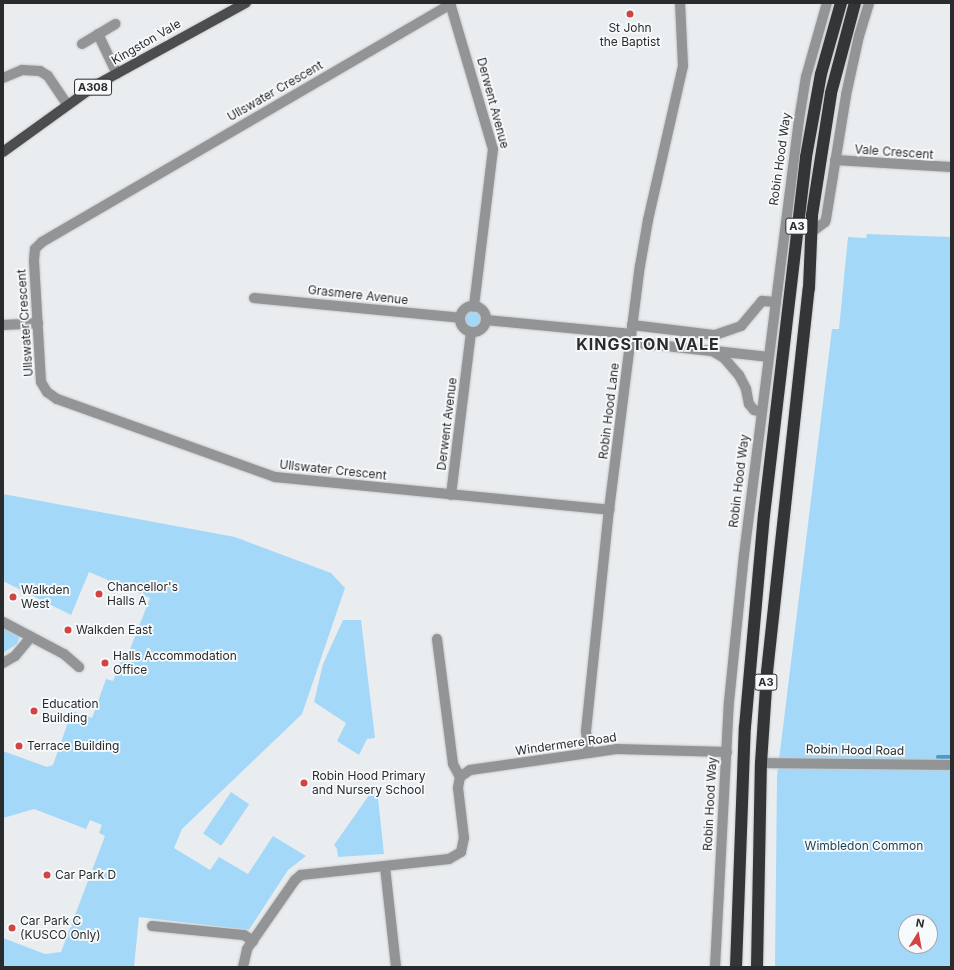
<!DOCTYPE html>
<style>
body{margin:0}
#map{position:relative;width:954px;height:970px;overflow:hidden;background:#eaedef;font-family:Inter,sans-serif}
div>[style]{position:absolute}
.green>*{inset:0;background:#a4d8f8;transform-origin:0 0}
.round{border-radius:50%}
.stream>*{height:3.5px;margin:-1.75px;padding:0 1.75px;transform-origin:1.75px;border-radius:1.75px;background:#489bc9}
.roads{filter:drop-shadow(0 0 1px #c7cacc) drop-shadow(0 0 1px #c7cacc)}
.street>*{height:10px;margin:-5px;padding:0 5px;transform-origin:5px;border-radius:5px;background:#939495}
.street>.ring{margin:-5px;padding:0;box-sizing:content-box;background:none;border:10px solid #939495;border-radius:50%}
.primary>*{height:10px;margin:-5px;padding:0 5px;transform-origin:5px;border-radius:5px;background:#4b4d4e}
.highway>*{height:12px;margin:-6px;padding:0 6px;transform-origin:6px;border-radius:6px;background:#333536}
.dots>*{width:11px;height:11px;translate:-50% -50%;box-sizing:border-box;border:2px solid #f7fafc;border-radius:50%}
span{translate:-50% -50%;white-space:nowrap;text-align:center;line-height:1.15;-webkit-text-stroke:3.5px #f7fafc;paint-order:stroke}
.shield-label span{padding:1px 3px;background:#f7fafc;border:1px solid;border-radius:3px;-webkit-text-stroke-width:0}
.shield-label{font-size:11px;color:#2a2b2c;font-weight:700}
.poi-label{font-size:12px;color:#2a2b2c}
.left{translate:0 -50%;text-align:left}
.street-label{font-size:12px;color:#2a2b2c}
.park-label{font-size:12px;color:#1b3f53}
.district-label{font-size:16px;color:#2a2b2c;font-weight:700;letter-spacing:1px}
.frame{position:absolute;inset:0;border:4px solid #2a2b2c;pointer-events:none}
.north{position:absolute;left:898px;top:914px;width:40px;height:40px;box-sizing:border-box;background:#f7fafc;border:1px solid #a5a7a9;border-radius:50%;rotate:11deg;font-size:11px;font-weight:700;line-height:16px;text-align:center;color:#2a2b2c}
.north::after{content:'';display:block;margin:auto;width:14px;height:18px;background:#d24341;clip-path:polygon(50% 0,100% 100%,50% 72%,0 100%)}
</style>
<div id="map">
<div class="green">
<div style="clip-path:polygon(evenodd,867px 234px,951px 237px,951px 967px,775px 967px,777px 776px,832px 329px,839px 329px,848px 237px,866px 238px,867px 234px,906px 922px,930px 922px,930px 946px,906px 946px,906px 922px)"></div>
<div class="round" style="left:465px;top:311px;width:16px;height:16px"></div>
<div style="clip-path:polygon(3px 494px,235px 537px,331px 573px,345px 588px,302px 714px,182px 829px,174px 848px,210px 870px,219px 857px,248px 874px,273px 836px,306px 856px,288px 870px,249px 930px,139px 917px,134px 967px,3px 967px,3px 938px,45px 954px,61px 952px,105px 836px,99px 833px,102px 825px,90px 820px,86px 829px,34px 809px,3px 818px,3px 751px,47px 767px,53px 765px,72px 711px,92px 718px,106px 679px,113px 681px,120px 663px,127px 657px,150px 598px,89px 572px,71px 615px,3px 581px)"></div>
<div style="clip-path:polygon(343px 620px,361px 620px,375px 738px,367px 739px,359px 755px,337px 741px,346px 723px,314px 702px,323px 664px)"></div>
<div style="clip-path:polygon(3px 627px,20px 636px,17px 644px,3px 653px)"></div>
<div style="clip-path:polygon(372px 791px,378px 798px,384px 854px,338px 857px,337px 849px,334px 845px)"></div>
<div style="left:231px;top:792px;width:22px;height:50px;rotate:34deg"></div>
</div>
<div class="stream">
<div style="left:938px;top:757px;width:13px"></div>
</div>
<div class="roads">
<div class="street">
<div style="left:450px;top:3px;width:152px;rotate:73.6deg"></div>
<div style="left:493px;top:149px;width:159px;rotate:96.9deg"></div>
<div style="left:451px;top:4px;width:473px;rotate:149.8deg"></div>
<div style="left:42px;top:242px;width:10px;rotate:135deg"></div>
<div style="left:35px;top:249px;width:12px;rotate:95deg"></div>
<div style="left:34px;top:261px;width:121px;rotate:86.7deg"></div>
<div style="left:41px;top:382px;width:12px;rotate:59deg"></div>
<div style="left:47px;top:392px;width:12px;rotate:35deg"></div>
<div style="left:57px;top:399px;width:232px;rotate:19.7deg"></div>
<div style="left:275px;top:477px;width:336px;rotate:5.6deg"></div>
<div style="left:98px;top:34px;width:44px;rotate:64.6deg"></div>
<div style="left:82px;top:44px;width:39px;rotate:-31deg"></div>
<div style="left:3px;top:78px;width:21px;rotate:-23deg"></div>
<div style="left:22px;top:70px;width:18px;rotate:3deg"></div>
<div style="left:40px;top:71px;width:9px;rotate:32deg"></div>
<div style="left:48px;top:76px;width:34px;rotate:56deg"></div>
<div style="left:835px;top:160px;width:116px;rotate:3.5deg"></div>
<div style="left:813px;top:231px;width:15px;rotate:-37deg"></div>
<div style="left:825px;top:222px;width:3px;rotate:-72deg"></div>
<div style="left:826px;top:219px;width:126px;rotate:-80.8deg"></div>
<div style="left:846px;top:95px;width:60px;rotate:-77.6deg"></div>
<div style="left:859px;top:36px;width:34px;rotate:-73deg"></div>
<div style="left:254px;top:298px;width:207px;rotate:5.5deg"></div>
<div class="ring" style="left:460px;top:306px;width:16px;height:16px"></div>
<div style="left:486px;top:320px;width:146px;rotate:5.5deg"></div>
<div style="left:3px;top:325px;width:35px;rotate:-3deg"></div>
<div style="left:632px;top:325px;width:84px;rotate:6.9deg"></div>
<div style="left:715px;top:335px;width:28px;rotate:-19deg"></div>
<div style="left:741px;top:326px;width:33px;rotate:-50deg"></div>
<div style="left:762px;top:301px;width:14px;rotate:4deg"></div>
<div style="left:630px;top:342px;width:82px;rotate:6.3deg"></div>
<div style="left:712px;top:351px;width:14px;rotate:30deg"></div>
<div style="left:724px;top:358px;width:23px;rotate:49deg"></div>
<div style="left:739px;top:375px;width:16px;rotate:63deg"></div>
<div style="left:746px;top:389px;width:15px;rotate:79deg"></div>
<div style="left:749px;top:404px;width:8px;rotate:50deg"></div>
<div style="left:754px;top:410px;width:8px;rotate:14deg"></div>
<div style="left:715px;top:351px;width:54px;rotate:6.3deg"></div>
<div style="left:451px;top:495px;width:164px;rotate:-83deg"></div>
<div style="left:3px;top:622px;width:69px;rotate:27.7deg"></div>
<div style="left:64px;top:654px;width:20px;rotate:41deg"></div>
<div style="left:437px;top:639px;width:126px;rotate:82.7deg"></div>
<div style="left:453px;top:764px;width:15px;rotate:62deg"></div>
<div style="left:3px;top:663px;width:14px;rotate:-30deg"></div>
<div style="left:15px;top:656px;width:25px;rotate:-50deg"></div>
<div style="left:589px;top:753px;width:22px;rotate:-98deg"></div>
<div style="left:586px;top:731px;width:222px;rotate:-84.1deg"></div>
<div style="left:609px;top:510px;width:246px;rotate:-82.8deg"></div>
<div style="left:640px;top:266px;width:47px;rotate:-80.1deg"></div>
<div style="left:648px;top:220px;width:158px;rotate:-77.2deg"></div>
<div style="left:683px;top:66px;width:63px;rotate:-92.7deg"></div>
<div style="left:761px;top:763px;width:188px;rotate:0.6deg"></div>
<div style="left:385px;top:867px;width:101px;rotate:83.7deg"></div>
<div style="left:152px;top:926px;width:92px;rotate:5.6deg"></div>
<div style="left:244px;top:935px;width:11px;rotate:34deg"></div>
<div style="left:243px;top:967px;width:18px;rotate:-77deg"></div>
<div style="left:247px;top:949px;width:84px;rotate:-55.2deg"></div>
<div style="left:295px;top:880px;width:8px;rotate:-40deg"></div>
<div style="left:301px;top:875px;width:149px;rotate:-6.2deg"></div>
<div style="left:449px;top:859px;width:14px;rotate:-30deg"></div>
<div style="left:461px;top:852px;width:14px;rotate:-78deg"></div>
<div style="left:464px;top:838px;width:50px;rotate:-96.8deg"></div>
<div style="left:458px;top:788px;width:11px;rotate:-80deg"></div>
<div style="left:460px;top:777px;width:12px;rotate:-35deg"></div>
<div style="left:470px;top:770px;width:148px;rotate:-8.1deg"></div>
<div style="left:617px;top:749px;width:110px;rotate:1.6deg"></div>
<div style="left:715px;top:967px;width:265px;rotate:-87deg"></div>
<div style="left:729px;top:702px;width:148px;rotate:-84.2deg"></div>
<div style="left:744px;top:555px;width:438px;rotate:-82.8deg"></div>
<div style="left:799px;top:120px;width:44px;rotate:-80.8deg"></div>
<div style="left:806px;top:77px;width:77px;rotate:-74.2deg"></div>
</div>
<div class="primary">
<div style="left:3px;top:152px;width:115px;rotate:-35.8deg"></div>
<div style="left:96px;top:85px;width:171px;rotate:-28.7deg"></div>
</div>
<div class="highway">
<div style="left:736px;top:967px;width:240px;rotate:-87.9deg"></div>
<div style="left:745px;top:727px;width:213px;rotate:-84.9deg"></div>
<div style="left:764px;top:515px;width:360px;rotate:-83.3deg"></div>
<div style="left:806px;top:157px;width:84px;rotate:-79.8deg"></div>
<div style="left:821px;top:74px;width:74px;rotate:-74.3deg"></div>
<div style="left:757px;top:967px;width:204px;rotate:-88.9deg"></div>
<div style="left:761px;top:763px;width:91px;rotate:-86.2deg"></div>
<div style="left:767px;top:672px;width:386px;rotate:-83.8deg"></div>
<div style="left:809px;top:288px;width:73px;rotate:-87.6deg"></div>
<div style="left:812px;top:215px;width:123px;rotate:-81.1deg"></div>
<div style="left:831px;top:93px;width:93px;rotate:-75.1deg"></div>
</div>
</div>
<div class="dots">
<div style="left:630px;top:14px;background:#d24341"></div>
<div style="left:99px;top:594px;background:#d24341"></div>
<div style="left:13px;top:597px;background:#d24341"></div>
<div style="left:68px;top:630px;background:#d24341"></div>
<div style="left:105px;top:663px;background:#d24341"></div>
<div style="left:34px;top:711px;background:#d24341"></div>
<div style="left:19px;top:746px;background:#d24341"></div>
<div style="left:304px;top:783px;background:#d24341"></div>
<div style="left:47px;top:875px;background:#d24341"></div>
<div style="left:12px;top:928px;background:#d24341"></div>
</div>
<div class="shield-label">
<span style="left:93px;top:87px">A308</span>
<span style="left:797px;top:226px">A3</span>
<span style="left:766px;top:682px">A3</span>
</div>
<div class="poi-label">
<span style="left:630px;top:35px">St John<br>the Baptist</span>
<span class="left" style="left:107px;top:594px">Chancellor's<br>Halls A</span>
<span class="left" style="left:21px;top:597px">Walkden<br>West</span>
<span class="left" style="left:76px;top:630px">Walkden East</span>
<span class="left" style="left:113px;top:663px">Halls Accommodation<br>Office</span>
<span class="left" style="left:42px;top:711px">Education<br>Building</span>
<span class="left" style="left:27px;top:746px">Terrace Building</span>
<span class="left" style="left:312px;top:783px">Robin Hood Primary<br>and Nursery School</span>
<span class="left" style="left:55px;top:875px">Car Park D</span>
<span class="left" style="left:20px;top:928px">Car Park C<br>(KUSCO Only)</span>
</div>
<div class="street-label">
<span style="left:146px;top:42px;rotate:-30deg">Kingston Vale</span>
<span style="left:275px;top:91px;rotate:-30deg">Ullswater Crescent</span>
<span style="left:493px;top:103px;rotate:75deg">Derwent Avenue</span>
<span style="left:894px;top:152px;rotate:4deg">Vale Crescent</span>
<span style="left:780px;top:159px;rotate:-82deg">Robin Hood Way</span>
<span style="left:358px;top:295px;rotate:6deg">Grasmere Avenue</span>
<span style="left:25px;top:323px;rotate:-94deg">Ullswater Crescent</span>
<span style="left:609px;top:411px;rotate:-83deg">Robin Hood Lane</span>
<span style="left:447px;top:424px;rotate:-83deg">Derwent Avenue</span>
<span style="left:333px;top:470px;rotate:6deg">Ullswater Crescent</span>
<span style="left:739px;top:481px;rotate:-83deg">Robin Hood Way</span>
<span style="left:566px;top:744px;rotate:-8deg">Windermere Road</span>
<span style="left:855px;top:750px;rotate:1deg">Robin Hood Road</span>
<span style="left:710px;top:804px;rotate:-87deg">Robin Hood Way</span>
</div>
<div class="park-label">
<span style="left:864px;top:846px">Wimbledon Common</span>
</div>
<div class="district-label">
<span style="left:648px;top:344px">KINGSTON VALE</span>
</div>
<div class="frame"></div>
<div class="north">N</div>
</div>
